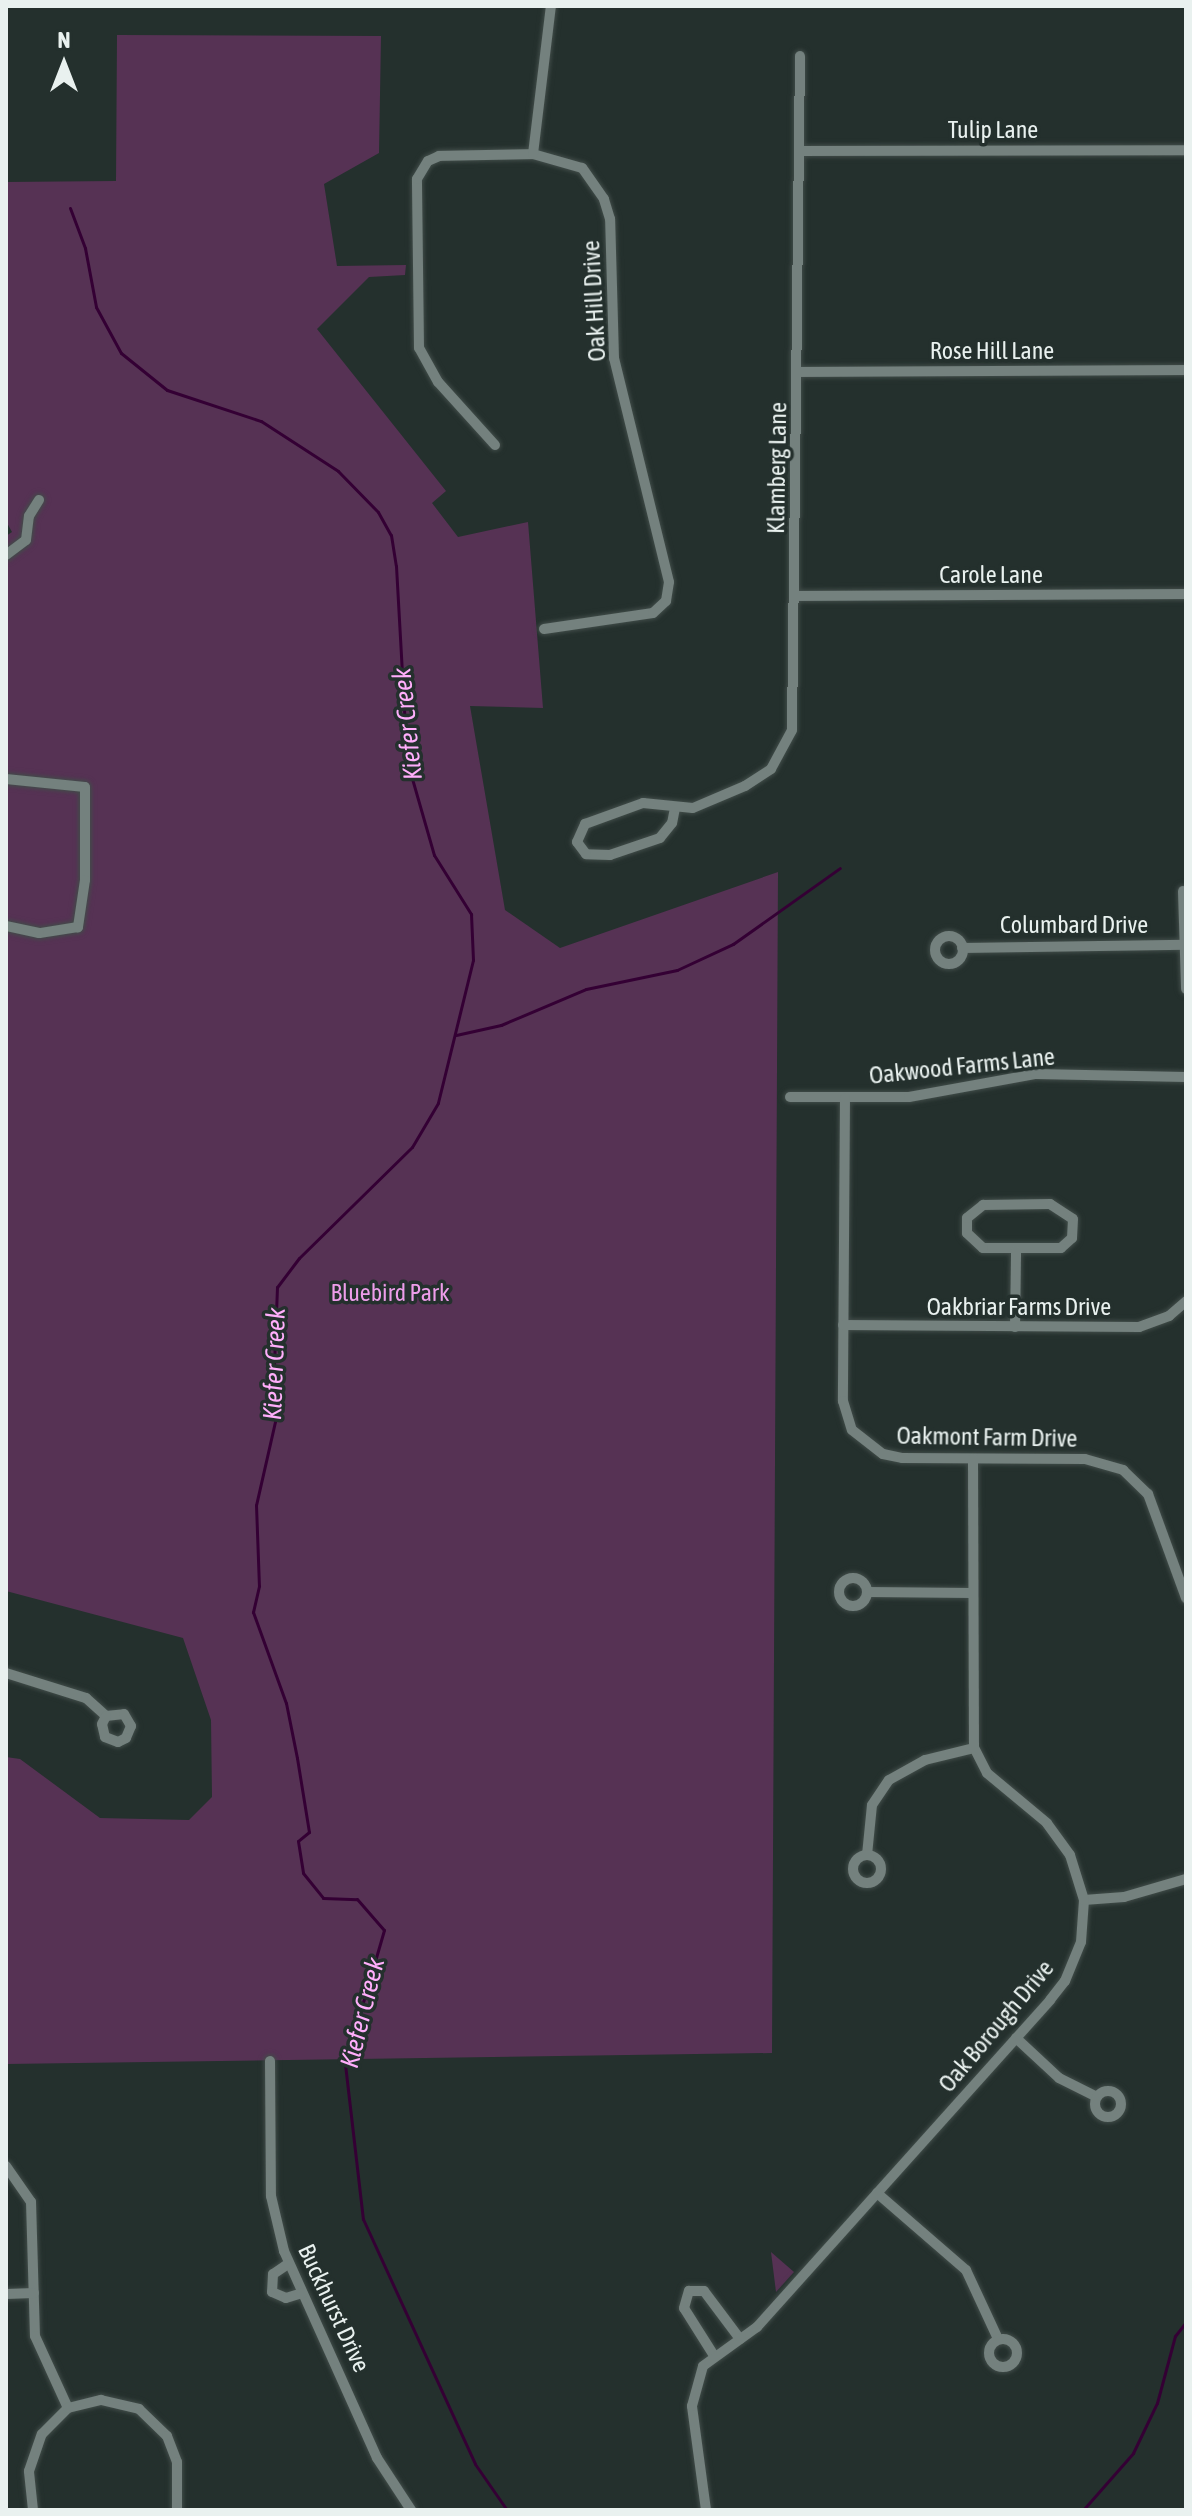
<!DOCTYPE html>
<style>
body{margin:0}
#map{position:relative;width:1192px;height:2516px;overflow:hidden;background:#24302d;font-family:"Asap Condensed",sans-serif}
div>[style]{position:absolute}
.green>*{inset:0;background:#563254}
.stream>*{height:3px;margin:-1.5px;padding:0 1.5px;transform-origin:1.5px;border-radius:1.5px;background:#340034}
.roads{filter:drop-shadow(0 0 2px #414c49) drop-shadow(0 0 2px #414c49)}
.street>*{height:10px;margin:-5px;padding:0 5px;transform-origin:5px;border-radius:5px;background:#74817e}
.street>.ring{margin:-5px;padding:0;box-sizing:content-box;background:none;border:10px solid #74817e;border-radius:50%}
span{translate:-50% -50%;white-space:nowrap;text-align:center;line-height:1.15;-webkit-text-stroke:7px #24302d;paint-order:stroke}
.street-label{font-size:24px;color:#e9f1ef}
.park-label{font-size:24px;color:#ed9dea}
.water-label{font-size:26px;color:#ffaefb;font-style:italic}
.frame{position:absolute;inset:0;border:8px solid #e9f1ef;pointer-events:none}
.north{position:absolute;left:24px;top:24px;width:80px;height:80px;-webkit-text-stroke:6px #24302d;paint-order:stroke;rotate:0deg;font-size:22px;font-weight:700;line-height:32px;text-align:center;color:#e9f1ef}
.north::after{content:'';display:block;margin:auto;width:28px;height:36px;background:#e9f1ef;clip-path:polygon(50% 0,100% 100%,50% 72%,0 100%)}
</style>
<div id="map">
<div class="green">
<div style="clip-path:polygon(117px 35px,381px 36px,379px 153px,324px 184px,337px 266px,406px 265px,405px 275px,369px 277px,317px 329px,446px 491px,432px 503px,458px 537px,528px 522px,543px 708px,470px 706px,505px 910px,560px 948px,778px 872px,772px 2053px,6px 2064px,6px 1757px,20px 1759px,100px 1818px,189px 1820px,212px 1797px,211px 1720px,183px 1638px,6px 1591px,6px 536px,12px 532px,6px 521px,6px 182px,116px 181px)"></div>
<div style="clip-path:polygon(771px 2252px,794px 2272px,776px 2292px)"></div>
</div>
<div class="stream">
<div style="left:70px;top:208px;width:43px;rotate:69.4deg"></div>
<div style="left:85px;top:248px;width:60px;rotate:79.4deg"></div>
<div style="left:96px;top:307px;width:52px;rotate:61.5deg"></div>
<div style="left:121px;top:353px;width:59px;rotate:38.8deg"></div>
<div style="left:167px;top:390px;width:99px;rotate:18.3deg"></div>
<div style="left:261px;top:421px;width:92px;rotate:33deg"></div>
<div style="left:338px;top:471px;width:57px;rotate:45.7deg"></div>
<div style="left:378px;top:512px;width:26px;rotate:61deg"></div>
<div style="left:391px;top:535px;width:31px;rotate:81deg"></div>
<div style="left:396px;top:566px;width:195px;rotate:86.8deg"></div>
<div style="left:407px;top:761px;width:98px;rotate:74deg"></div>
<div style="left:434px;top:855px;width:70px;rotate:57.9deg"></div>
<div style="left:471px;top:914px;width:46px;rotate:87.5deg"></div>
<div style="left:473px;top:960px;width:147px;rotate:103.8deg"></div>
<div style="left:438px;top:1103px;width:51px;rotate:120.6deg"></div>
<div style="left:412px;top:1147px;width:158px;rotate:135.5deg"></div>
<div style="left:299px;top:1258px;width:36px;rotate:127deg"></div>
<div style="left:277px;top:1287px;width:77px;rotate:92.2deg"></div>
<div style="left:274px;top:1364px;width:40px;rotate:82.9deg"></div>
<div style="left:279px;top:1404px;width:104px;rotate:102.8deg"></div>
<div style="left:256px;top:1505px;width:81px;rotate:87.9deg"></div>
<div style="left:259px;top:1586px;width:27px;rotate:103deg"></div>
<div style="left:253px;top:1612px;width:97px;rotate:70.1deg"></div>
<div style="left:286px;top:1703px;width:56px;rotate:78.7deg"></div>
<div style="left:297px;top:1758px;width:75px;rotate:80.8deg"></div>
<div style="left:309px;top:1832px;width:14px;rotate:141deg"></div>
<div style="left:298px;top:1841px;width:32px;rotate:81deg"></div>
<div style="left:303px;top:1873px;width:32px;rotate:51deg"></div>
<div style="left:323px;top:1898px;width:34px;rotate:2deg"></div>
<div style="left:357px;top:1899px;width:41px;rotate:48.9deg"></div>
<div style="left:384px;top:1930px;width:140px;rotate:106.2deg"></div>
<div style="left:345px;top:2064px;width:156px;rotate:83.4deg"></div>
<div style="left:363px;top:2219px;width:269px;rotate:65.4deg"></div>
<div style="left:475px;top:2464px;width:56px;rotate:55.2deg"></div>
<div style="left:456px;top:1035px;width:46px;rotate:-12.5deg"></div>
<div style="left:501px;top:1025px;width:92px;rotate:-23deg"></div>
<div style="left:586px;top:989px;width:93px;rotate:-11.8deg"></div>
<div style="left:677px;top:970px;width:62px;rotate:-24.9deg"></div>
<div style="left:733px;top:944px;width:131px;rotate:-35.4deg"></div>
<div style="left:1083px;top:2510px;width:76px;rotate:-48.7deg"></div>
<div style="left:1133px;top:2453px;width:55px;rotate:-64.4deg"></div>
<div style="left:1157px;top:2403px;width:69px;rotate:-75deg"></div>
<div style="left:1175px;top:2336px;width:18px;rotate:-52deg"></div>
</div>
<div class="roads">
<div class="street">
<div style="left:800px;top:151px;width:386px;rotate:-0.1deg"></div>
<div style="left:798px;top:372px;width:388px;rotate:-0.3deg"></div>
<div style="left:495px;top:445px;width:85px;rotate:-132.1deg"></div>
<div style="left:438px;top:382px;width:39px;rotate:-119deg"></div>
<div style="left:419px;top:348px;width:169px;rotate:-90.7deg"></div>
<div style="left:417px;top:179px;width:21px;rotate:-59deg"></div>
<div style="left:428px;top:161px;width:12px;rotate:-24deg"></div>
<div style="left:439px;top:156px;width:94px;rotate:-1.2deg"></div>
<div style="left:6px;top:555px;width:25px;rotate:-37deg"></div>
<div style="left:26px;top:540px;width:24px;rotate:-83deg"></div>
<div style="left:29px;top:516px;width:19px;rotate:-58deg"></div>
<div style="left:796px;top:596px;width:390px;rotate:-0.3deg"></div>
<div style="left:544px;top:629px;width:110px;rotate:-8.4deg"></div>
<div style="left:653px;top:613px;width:18px;rotate:-43deg"></div>
<div style="left:666px;top:601px;width:19px;rotate:-81deg"></div>
<div style="left:669px;top:582px;width:231px;rotate:-103.8deg"></div>
<div style="left:614px;top:358px;width:139px;rotate:-91.6deg"></div>
<div style="left:610px;top:219px;width:21px;rotate:-107deg"></div>
<div style="left:604px;top:199px;width:38px;rotate:-125deg"></div>
<div style="left:582px;top:168px;width:51px;rotate:-164.1deg"></div>
<div style="left:533px;top:154px;width:149px;rotate:-83.1deg"></div>
<div style="left:6px;top:779px;width:79px;rotate:5.8deg"></div>
<div style="left:85px;top:787px;width:93px;rotate:90deg"></div>
<div style="left:85px;top:880px;width:48px;rotate:98.5deg"></div>
<div style="left:78px;top:927px;width:39px;rotate:171deg"></div>
<div style="left:39px;top:933px;width:34px;rotate:-168deg"></div>
<div style="left:675px;top:808px;width:15px;rotate:101deg"></div>
<div style="left:672px;top:823px;width:19px;rotate:129deg"></div>
<div style="left:660px;top:838px;width:53px;rotate:161.2deg"></div>
<div style="left:610px;top:855px;width:24px;rotate:-178deg"></div>
<div style="left:586px;top:854px;width:15px;rotate:-127deg"></div>
<div style="left:577px;top:842px;width:20px;rotate:-66deg"></div>
<div style="left:585px;top:824px;width:62px;rotate:-19.9deg"></div>
<div style="left:643px;top:803px;width:50px;rotate:5.7deg"></div>
<div style="left:693px;top:808px;width:56px;rotate:-22.9deg"></div>
<div style="left:745px;top:786px;width:31px;rotate:-33deg"></div>
<div style="left:771px;top:769px;width:44px;rotate:-61.7deg"></div>
<div style="left:792px;top:730px;width:674px;rotate:-89.32deg"></div>
<div style="left:1183px;top:891px;width:98px;rotate:88.2deg"></div>
<div class="ring" style="left:935px;top:936px;width:18px;height:18px"></div>
<div style="left:962px;top:948px;width:224px;rotate:-0.8deg"></div>
<div style="left:790px;top:1097px;width:119px"></div>
<div style="left:909px;top:1097px;width:128px;rotate:-10.3deg"></div>
<div style="left:1035px;top:1074px;width:151px;rotate:1.1deg"></div>
<div style="left:845px;top:1098px;width:303px;rotate:90.4deg"></div>
<div style="left:843px;top:1401px;width:30px;rotate:73deg"></div>
<div style="left:852px;top:1430px;width:39px;rotate:38deg"></div>
<div style="left:883px;top:1454px;width:19px;rotate:12deg"></div>
<div style="left:902px;top:1458px;width:183px;rotate:0.3deg"></div>
<div style="left:1085px;top:1459px;width:40px;rotate:16deg"></div>
<div style="left:1123px;top:1470px;width:35px;rotate:44deg"></div>
<div style="left:1148px;top:1494px;width:111px;rotate:69.9deg"></div>
<div style="left:1050px;top:1204px;width:27px;rotate:33deg"></div>
<div style="left:1073px;top:1219px;width:19px;rotate:93deg"></div>
<div style="left:1072px;top:1238px;width:15px;rotate:138deg"></div>
<div style="left:1061px;top:1248px;width:78px;rotate:180deg"></div>
<div style="left:983px;top:1248px;width:22px;rotate:-137deg"></div>
<div style="left:967px;top:1233px;width:15px;rotate:-90deg"></div>
<div style="left:967px;top:1218px;width:21px;rotate:-39deg"></div>
<div style="left:983px;top:1205px;width:67px;rotate:-0.9deg"></div>
<div style="left:843px;top:1325px;width:296px;rotate:0.4deg"></div>
<div style="left:1139px;top:1327px;width:32px;rotate:-20deg"></div>
<div style="left:1169px;top:1316px;width:23px;rotate:-41deg"></div>
<div style="left:1015px;top:1327px;width:76px;rotate:-89.2deg"></div>
<div class="ring" style="left:839px;top:1578px;width:18px;height:18px"></div>
<div style="left:868px;top:1592px;width:104px;rotate:0.6deg"></div>
<div style="left:6px;top:1673px;width:84px;rotate:17.4deg"></div>
<div style="left:86px;top:1698px;width:27px;rotate:42deg"></div>
<div style="left:106px;top:1716px;width:18px;rotate:-6deg"></div>
<div style="left:124px;top:1714px;width:14px;rotate:60deg"></div>
<div style="left:131px;top:1726px;width:13px;rotate:113deg"></div>
<div style="left:126px;top:1738px;width:9px;rotate:153deg"></div>
<div style="left:118px;top:1742px;width:14px;rotate:-159deg"></div>
<div style="left:105px;top:1737px;width:13px;rotate:-103deg"></div>
<div style="left:102px;top:1724px;width:9px;rotate:-63deg"></div>
<div style="left:867px;top:1855px;width:50px;rotate:-84.3deg"></div>
<div style="left:872px;top:1805px;width:30px;rotate:-56deg"></div>
<div style="left:889px;top:1780px;width:41px;rotate:-29.1deg"></div>
<div style="left:925px;top:1760px;width:50px;rotate:-13.8deg"></div>
<div class="ring" style="left:853px;top:1855px;width:18px;height:18px"></div>
<div style="left:1084px;top:1900px;width:40px;rotate:-4.3deg"></div>
<div style="left:1124px;top:1897px;width:65px;rotate:-16.2deg"></div>
<div style="left:1016px;top:2038px;width:59px;rotate:42.9deg"></div>
<div style="left:1059px;top:2078px;width:42px;rotate:26.6deg"></div>
<div style="left:270px;top:2061px;width:135px;rotate:89.6deg"></div>
<div style="left:271px;top:2196px;width:57px;rotate:76.7deg"></div>
<div style="left:284px;top:2251px;width:227px;rotate:65.8deg"></div>
<div style="left:377px;top:2458px;width:62px;rotate:56.8deg"></div>
<div class="ring" style="left:1095px;top:2091px;width:16px;height:16px"></div>
<div style="left:6px;top:2166px;width:44px;rotate:55.2deg"></div>
<div style="left:31px;top:2202px;width:134px;rotate:88.3deg"></div>
<div style="left:35px;top:2336px;width:79px;rotate:65.4deg"></div>
<div style="left:877px;top:2193px;width:118px;rotate:40.9deg"></div>
<div style="left:966px;top:2270px;width:76px;rotate:65.1deg"></div>
<div style="left:288px;top:2264px;width:18px;rotate:146deg"></div>
<div style="left:273px;top:2274px;width:18px;rotate:93deg"></div>
<div style="left:272px;top:2292px;width:15px;rotate:23deg"></div>
<div style="left:286px;top:2298px;width:17px;rotate:-17deg"></div>
<div style="left:6px;top:2294px;width:28px;rotate:-2deg"></div>
<div class="ring" style="left:989px;top:2339px;width:18px;height:18px"></div>
<div style="left:713px;top:2354px;width:54px;rotate:-122.2deg"></div>
<div style="left:684px;top:2308px;width:18px;rotate:-74deg"></div>
<div style="left:689px;top:2291px;width:15px"></div>
<div style="left:704px;top:2291px;width:60px;rotate:53.1deg"></div>
<div style="left:33px;top:2510px;width:39px;rotate:-96deg"></div>
<div style="left:29px;top:2471px;width:39px;rotate:-71deg"></div>
<div style="left:42px;top:2434px;width:37px;rotate:-45deg"></div>
<div style="left:68px;top:2408px;width:34px;rotate:-14deg"></div>
<div style="left:101px;top:2400px;width:39px;rotate:13deg"></div>
<div style="left:139px;top:2409px;width:39px;rotate:44deg"></div>
<div style="left:167px;top:2436px;width:28px;rotate:69deg"></div>
<div style="left:177px;top:2462px;width:48px;rotate:90deg"></div>
<div style="left:706px;top:2510px;width:105px;rotate:-97.7deg"></div>
<div style="left:692px;top:2406px;width:41px;rotate:-74.6deg"></div>
<div style="left:703px;top:2366px;width:67px;rotate:-35.8deg"></div>
<div style="left:757px;top:2327px;width:439px;rotate:-48.1deg"></div>
<div style="left:1050px;top:2000px;width:24px;rotate:-52deg"></div>
<div style="left:1065px;top:1981px;width:42px;rotate:-67.7deg"></div>
<div style="left:1081px;top:1942px;width:42px;rotate:-85.9deg"></div>
<div style="left:1084px;top:1900px;width:47px;rotate:-107.3deg"></div>
<div style="left:1070px;top:1855px;width:39px;rotate:-126deg"></div>
<div style="left:1047px;top:1823px;width:78px;rotate:-140.2deg"></div>
<div style="left:987px;top:1773px;width:28px;rotate:-117deg"></div>
<div style="left:974px;top:1748px;width:289px;rotate:-90.2deg"></div>
</div>
</div>
<div class="street-label">
<span style="left:993px;top:130px">Tulip Lane</span>
<span style="left:594px;top:301px;rotate:-93deg">Oak Hill Drive</span>
<span style="left:992px;top:351px">Rose Hill Lane</span>
<span style="left:777px;top:468px;rotate:-89deg">Klamberg Lane</span>
<span style="left:991px;top:575px">Carole Lane</span>
<span style="left:1074px;top:925px">Columbard Drive</span>
<span style="left:962px;top:1066px;rotate:-6deg">Oakwood Farms Lane</span>
<span style="left:1019px;top:1307px">Oakbriar Farms Drive</span>
<span style="left:987px;top:1437px;rotate:1deg">Oakmont Farm Drive</span>
<span style="left:996px;top:2026px;rotate:-50deg">Oak Borough Drive</span>
<span style="left:334px;top:2308px;rotate:65deg">Buckhurst Drive</span>
</div>
<div class="park-label">
<span style="left:390px;top:1293px">Bluebird Park</span>
</div>
<div class="water-label">
<span style="left:408px;top:724px;rotate:-96deg">Kiefer Creek</span>
<span style="left:275px;top:1364px;rotate:-88deg">Kiefer Creek</span>
<span style="left:363px;top:2013px;rotate:-76deg">Kiefer Creek</span>
</div>
<div class="frame"></div>
<div class="north">N</div>
</div>
